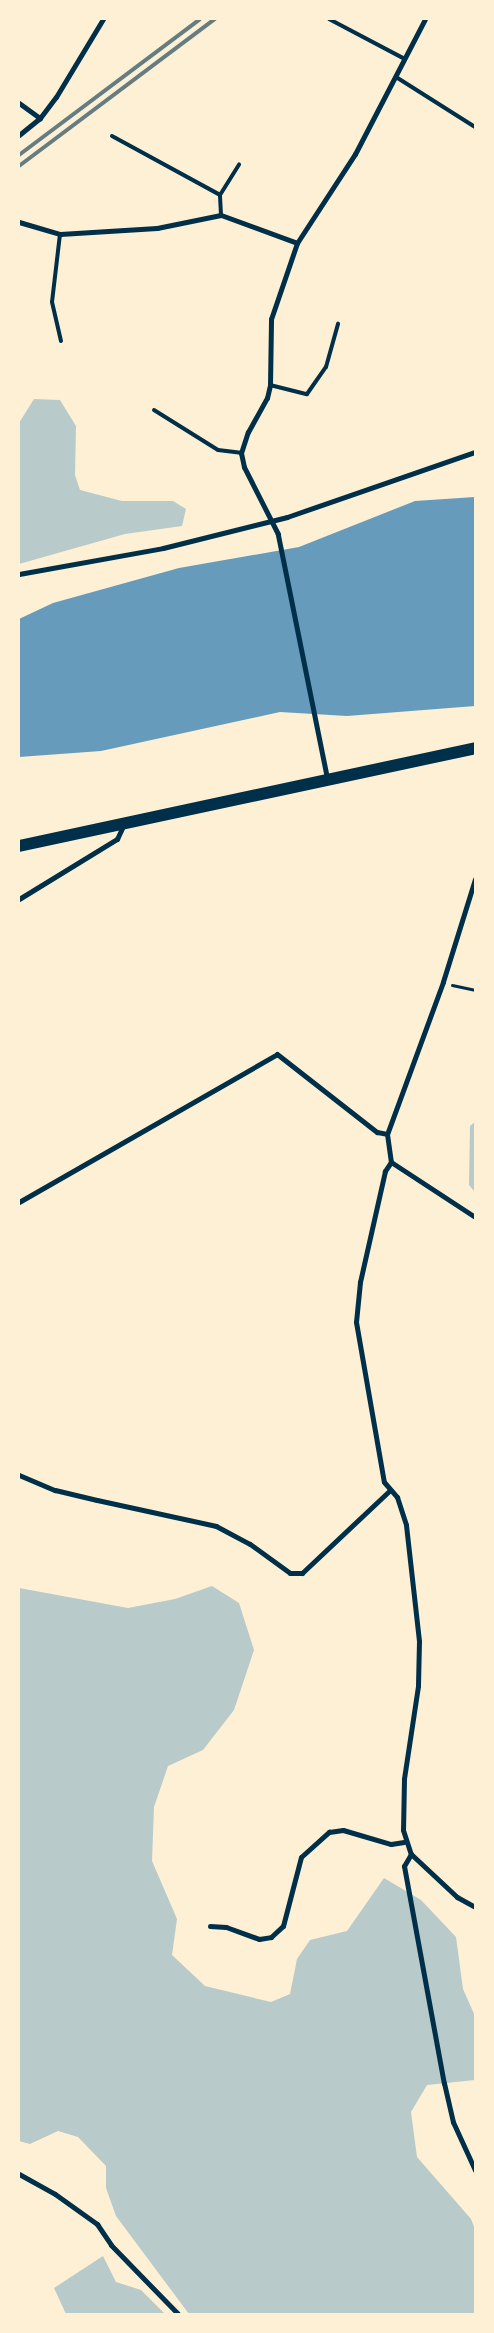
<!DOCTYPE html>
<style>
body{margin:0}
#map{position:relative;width:494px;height:2333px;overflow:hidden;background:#fdf0d5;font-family:"Open Sans",sans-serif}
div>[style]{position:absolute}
.green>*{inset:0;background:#b9caca}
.water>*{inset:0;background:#669bbc}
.path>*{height:3px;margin:-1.5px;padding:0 1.5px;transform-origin:1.5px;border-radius:1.5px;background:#003049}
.service>*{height:4px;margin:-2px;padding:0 2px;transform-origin:2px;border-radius:2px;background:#003049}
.minor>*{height:5px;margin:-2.5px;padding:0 2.5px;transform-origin:2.5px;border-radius:2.5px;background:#003049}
.primary>*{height:12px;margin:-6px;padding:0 6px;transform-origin:6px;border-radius:6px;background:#003049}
.rail>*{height:4px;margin:-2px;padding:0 2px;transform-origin:2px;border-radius:2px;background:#657d81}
span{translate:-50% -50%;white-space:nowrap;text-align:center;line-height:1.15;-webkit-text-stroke:4px #fdf0d5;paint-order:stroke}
.frame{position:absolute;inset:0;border:20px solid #fdf0d5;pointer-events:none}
</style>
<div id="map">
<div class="green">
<div style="clip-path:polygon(34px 399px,60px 400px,76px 426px,75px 475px,80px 490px,122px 501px,173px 501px,186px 509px,182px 526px,125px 534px,19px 564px,19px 423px)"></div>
<div style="clip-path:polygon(475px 1122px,475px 1192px,469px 1185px,470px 1126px)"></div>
<div style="clip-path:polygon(212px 1586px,239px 1603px,254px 1650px,234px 1710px,203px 1750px,168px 1766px,154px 1807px,152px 1861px,177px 1919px,172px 1955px,205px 1986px,271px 2002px,290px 1994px,297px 1959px,310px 1940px,347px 1931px,384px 1878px,421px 1900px,456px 1937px,463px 1989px,475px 2016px,475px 2080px,427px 2085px,411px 2112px,417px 2157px,471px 2219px,475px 2229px,475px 2314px,189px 2314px,116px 2216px,106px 2188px,106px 2166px,78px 2137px,58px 2131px,30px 2144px,19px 2141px,19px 1588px,128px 1608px,175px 1599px)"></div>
<div style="clip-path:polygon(103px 2256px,116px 2282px,141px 2290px,165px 2314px,66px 2314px,54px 2288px)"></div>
</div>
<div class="water">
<div style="clip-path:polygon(475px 497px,475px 706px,347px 716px,280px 712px,101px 751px,19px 757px,19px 619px,53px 603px,179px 568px,299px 547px,415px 501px)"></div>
</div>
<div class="path">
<div style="left:452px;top:985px;width:24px;rotate:12deg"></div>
</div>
<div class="service">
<div style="left:329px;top:19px;width:86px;rotate:27.8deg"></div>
<div style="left:396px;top:77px;width:93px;rotate:32.3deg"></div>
<div style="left:112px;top:136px;width:123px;rotate:28.6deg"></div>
<div style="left:221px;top:215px;width:20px;rotate:-93deg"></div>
<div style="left:220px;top:195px;width:36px;rotate:-58deg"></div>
<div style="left:60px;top:234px;width:68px;rotate:96.7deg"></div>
<div style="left:52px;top:302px;width:40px;rotate:77deg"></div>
<div style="left:270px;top:385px;width:38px;rotate:14deg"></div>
<div style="left:307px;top:394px;width:33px;rotate:-55deg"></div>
<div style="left:326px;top:367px;width:45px;rotate:-74.4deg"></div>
<div style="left:154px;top:410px;width:75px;rotate:32deg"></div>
<div style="left:218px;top:450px;width:23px;rotate:7deg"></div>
</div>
<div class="minor">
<div style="left:19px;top:103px;width:26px;rotate:36deg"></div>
<div style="left:19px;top:135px;width:27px;rotate:-39deg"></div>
<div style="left:40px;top:118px;width:26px;rotate:-53deg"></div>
<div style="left:56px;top:97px;width:91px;rotate:-58.9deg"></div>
<div style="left:19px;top:222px;width:43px;rotate:16.3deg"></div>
<div style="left:60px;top:234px;width:97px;rotate:-3.5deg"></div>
<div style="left:157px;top:228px;width:65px;rotate:-11.5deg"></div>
<div style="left:221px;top:215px;width:81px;rotate:20.2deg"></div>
<div style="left:19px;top:574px;width:146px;rotate:-10.2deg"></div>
<div style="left:163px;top:548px;width:128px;rotate:-14deg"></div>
<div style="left:287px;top:517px;width:199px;rotate:-19.1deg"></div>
<div style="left:327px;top:778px;width:249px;rotate:-101.4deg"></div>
<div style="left:278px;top:534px;width:75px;rotate:-116.9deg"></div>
<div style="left:244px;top:467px;width:14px;rotate:-102deg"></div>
<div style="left:241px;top:453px;width:22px;rotate:-72deg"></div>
<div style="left:248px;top:432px;width:39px;rotate:-61deg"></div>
<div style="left:267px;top:398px;width:13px;rotate:-77deg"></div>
<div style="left:270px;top:385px;width:66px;rotate:-89.1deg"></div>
<div style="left:271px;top:319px;width:80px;rotate:-71.1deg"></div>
<div style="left:297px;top:243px;width:106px;rotate:-56.9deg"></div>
<div style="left:355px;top:154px;width:152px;rotate:-62.6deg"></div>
<div style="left:475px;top:879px;width:108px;rotate:107.3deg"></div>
<div style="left:443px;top:982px;width:162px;rotate:110.2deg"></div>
<div style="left:387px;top:1134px;width:28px;rotate:82deg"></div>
<div style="left:391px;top:1162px;width:100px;rotate:33.2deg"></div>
<div style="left:19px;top:899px;width:115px;rotate:-31.5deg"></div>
<div style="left:117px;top:839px;width:14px;rotate:-65deg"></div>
<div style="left:391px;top:1162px;width:11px;rotate:124deg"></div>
<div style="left:385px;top:1171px;width:114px;rotate:102.7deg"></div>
<div style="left:360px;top:1282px;width:40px;rotate:95.7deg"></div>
<div style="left:356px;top:1322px;width:162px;rotate:80.1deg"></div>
<div style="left:384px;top:1482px;width:20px;rotate:49deg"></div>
<div style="left:397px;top:1497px;width:29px;rotate:72deg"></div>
<div style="left:406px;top:1525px;width:117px;rotate:83.6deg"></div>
<div style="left:419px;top:1641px;width:45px;rotate:91.3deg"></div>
<div style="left:418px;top:1686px;width:94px;rotate:98.6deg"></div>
<div style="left:404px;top:1779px;width:51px;rotate:91.1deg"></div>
<div style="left:403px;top:1830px;width:25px;rotate:72deg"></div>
<div style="left:411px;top:1854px;width:63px;rotate:43.1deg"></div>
<div style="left:457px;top:1897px;width:21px;rotate:29deg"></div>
<div style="left:19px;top:1202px;width:297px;rotate:-29.8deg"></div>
<div style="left:277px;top:1054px;width:127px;rotate:38deg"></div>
<div style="left:377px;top:1132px;width:10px;rotate:11deg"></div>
<div style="left:19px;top:1475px;width:39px;rotate:23deg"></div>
<div style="left:55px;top:1490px;width:43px;rotate:13.4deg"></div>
<div style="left:97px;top:1500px;width:122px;rotate:12.3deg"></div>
<div style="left:216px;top:1526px;width:38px;rotate:28deg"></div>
<div style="left:250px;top:1544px;width:49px;rotate:35.9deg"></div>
<div style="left:290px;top:1573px;width:12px"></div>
<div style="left:302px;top:1573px;width:120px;rotate:-43.3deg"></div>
<div style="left:411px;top:1854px;width:14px;rotate:120deg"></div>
<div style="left:404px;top:1866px;width:221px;rotate:79.6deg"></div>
<div style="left:444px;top:2083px;width:40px;rotate:77deg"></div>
<div style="left:453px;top:2122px;width:53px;rotate:65.4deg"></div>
<div style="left:210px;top:1926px;width:16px;rotate:4deg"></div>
<div style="left:226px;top:1927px;width:35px;rotate:20deg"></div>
<div style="left:259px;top:1939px;width:12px;rotate:-9deg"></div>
<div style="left:271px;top:1937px;width:16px;rotate:-43deg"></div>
<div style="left:283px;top:1926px;width:71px;rotate:-75.4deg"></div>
<div style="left:301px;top:1857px;width:38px;rotate:-42deg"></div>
<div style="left:329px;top:1832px;width:14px;rotate:-8deg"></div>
<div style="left:343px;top:1830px;width:50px;rotate:16.3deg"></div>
<div style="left:391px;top:1844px;width:13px;rotate:-9deg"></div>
<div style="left:19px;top:2174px;width:41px;rotate:29.1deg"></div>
<div style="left:55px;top:2194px;width:52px;rotate:35.5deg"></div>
<div style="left:97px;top:2224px;width:25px;rotate:56deg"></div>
<div style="left:111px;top:2245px;width:96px;rotate:45.8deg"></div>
</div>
<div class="primary">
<div style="left:19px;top:846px;width:466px;rotate:-12.1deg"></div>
</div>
<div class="rail">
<div style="left:19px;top:155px;width:226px;rotate:-36.9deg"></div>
<div style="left:19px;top:166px;width:245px;rotate:-36.9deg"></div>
</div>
<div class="frame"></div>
</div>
